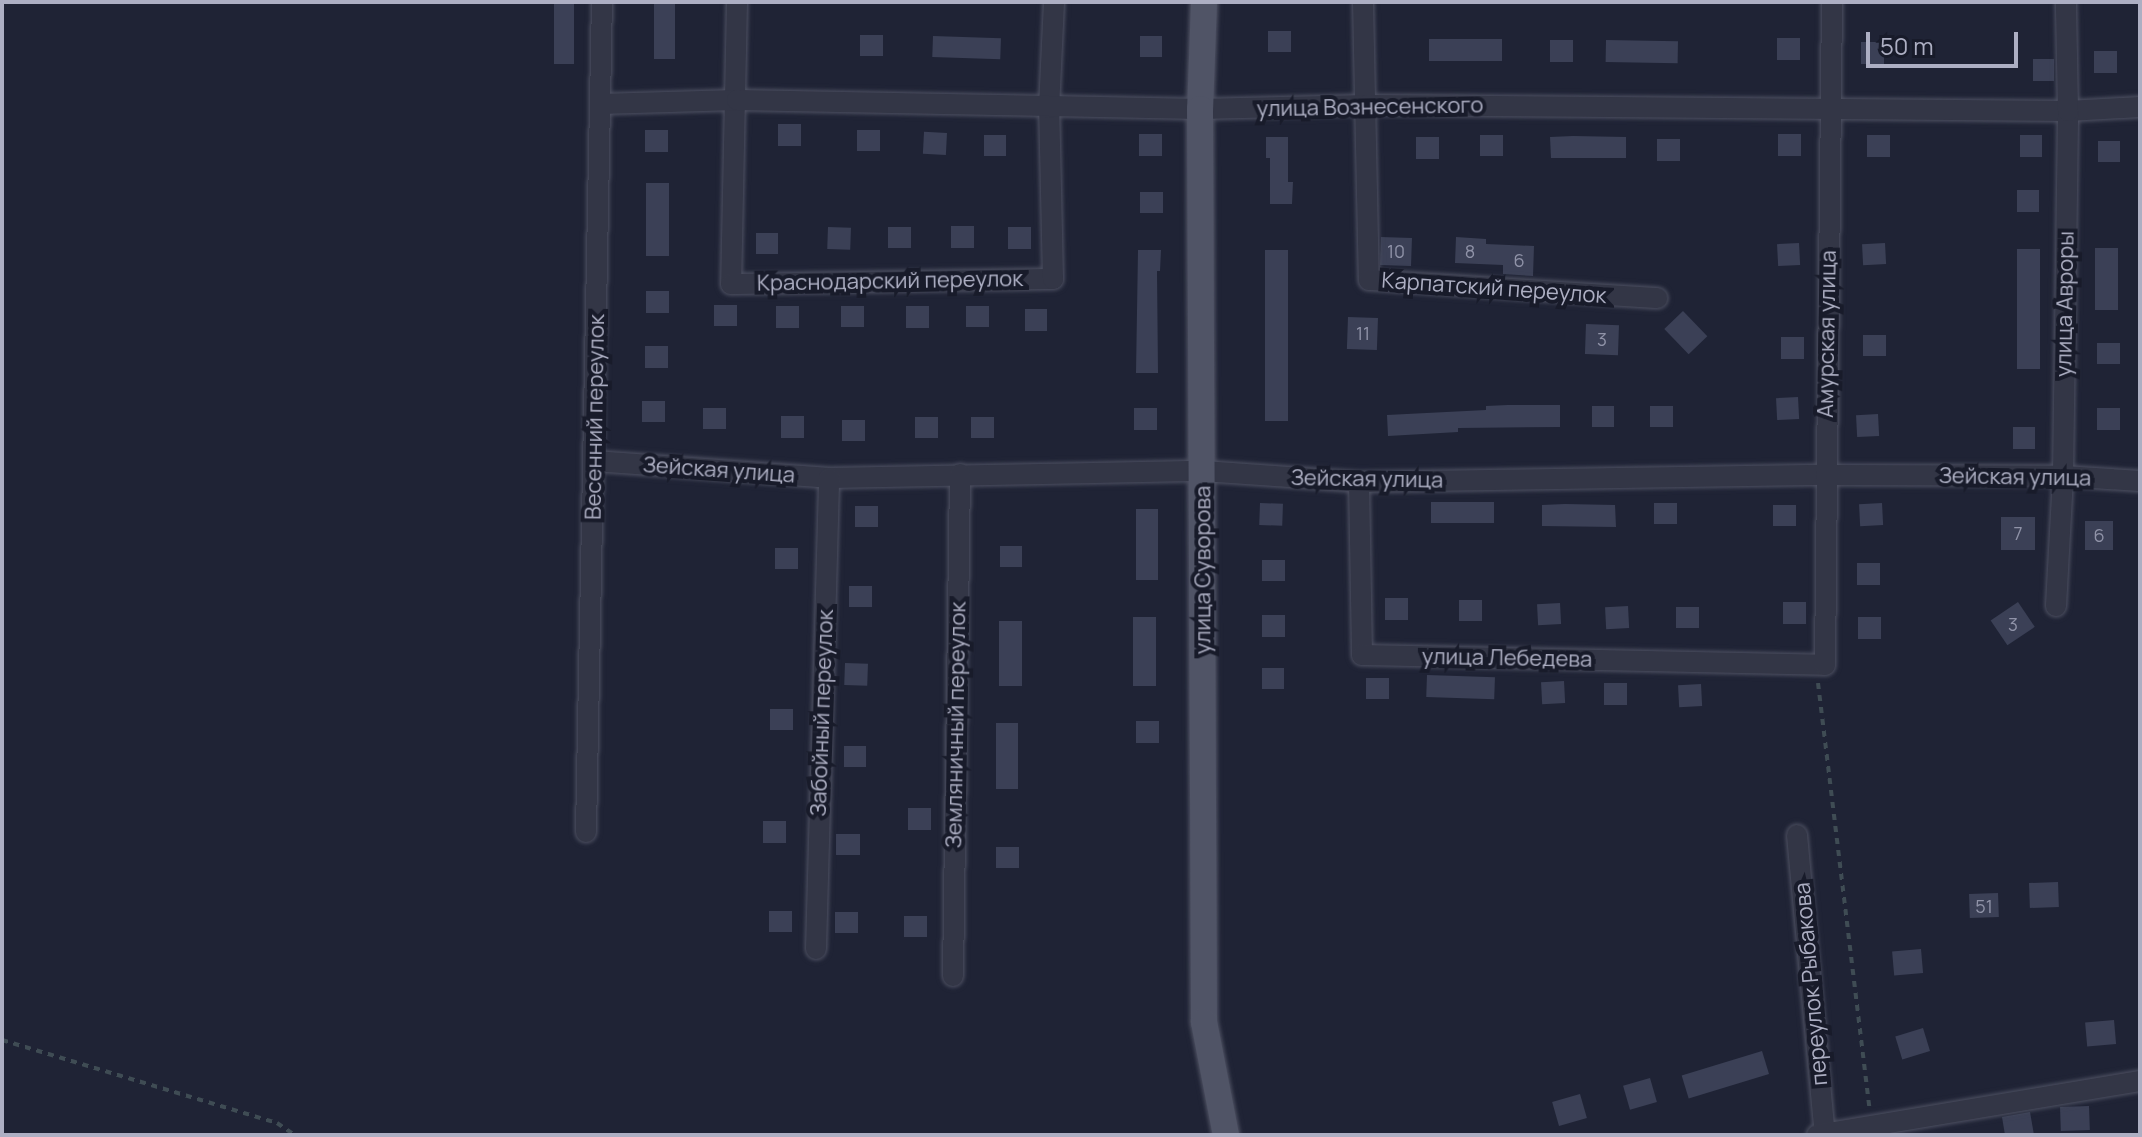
<!DOCTYPE html>
<meta charset="utf-8">
<style>
body{margin:0}
#map{position:relative;width:2142px;height:1137px;overflow:hidden;background:#1f2335;font-family:Manrope,sans-serif}
div>[style]{position:absolute}
.building>*{inset:0;background:#3b4056;transform-origin:0 0}
.path>*{height:4px;margin-top:-2px;transform-origin:0;background:repeating-linear-gradient(90deg,#3f4c54 0 6px,transparent 0 12px)}
.roads{filter:drop-shadow(0 0 2px #4d5061) drop-shadow(0 0 2px #4d5061)}
.minor>*{height:20px;margin:-10px;padding:0 10px;transform-origin:10px;border-radius:10px;background:#333646}
.major>*{height:26px;margin:-13px;padding:0 13px;transform-origin:13px;border-radius:13px;background:#505466}
span{translate:-50% -50%;white-space:nowrap;text-align:center;line-height:1.15;-webkit-text-stroke:8px #181b2a;paint-order:stroke}
.number-label{font-size:18px;color:#9093a8}
.number-label span{-webkit-text-stroke-width:0}
.street-label{font-size:22px;color:#adafc3}
.frame{position:absolute;inset:0;border:4px solid #adafc3;pointer-events:none}
.scale{position:absolute;left:1866px;top:32px;width:152px;height:36px;box-sizing:border-box;border:4px solid #adafc3;border-top:0;padding-left:10px;font-size:24px;line-height:28px;white-space:nowrap;color:#adafc3;-webkit-text-stroke:6px #181b2a;paint-order:stroke}
</style>
<div id="map">
<div class="building">
<div style="left:554px;top:2px;width:20px;height:62px"></div>
<div style="left:654px;top:2px;width:21px;height:57px"></div>
<div style="left:1268px;top:31px;width:23px;height:21px"></div>
<div style="left:860px;top:35px;width:23px;height:21px"></div>
<div style="left:933px;top:36px;width:68px;height:21px;rotate:2deg"></div>
<div style="left:1140px;top:36px;width:22px;height:21px"></div>
<div style="left:1800px;top:38px;width:22px;height:23px;rotate:90deg"></div>
<div style="left:1502px;top:39px;width:22px;height:73px;rotate:90deg"></div>
<div style="left:1550px;top:40px;width:23px;height:22px"></div>
<div style="left:1606px;top:40px;width:72px;height:22px;rotate:1deg"></div>
<div style="left:1861px;top:42px;width:23px;height:22px"></div>
<div style="left:2094px;top:51px;width:23px;height:22px"></div>
<div style="left:2054px;top:59px;width:22px;height:21px;rotate:90deg"></div>
<div style="left:778px;top:124px;width:23px;height:22px"></div>
<div style="left:645px;top:130px;width:23px;height:22px"></div>
<div style="left:857px;top:130px;width:23px;height:21px"></div>
<div style="left:947px;top:133px;width:22px;height:23px;rotate:93deg"></div>
<div style="left:1139px;top:134px;width:23px;height:22px"></div>
<div style="left:1778px;top:134px;width:23px;height:22px"></div>
<div style="left:984px;top:135px;width:22px;height:21px"></div>
<div style="left:1503px;top:135px;width:21px;height:23px;rotate:90deg"></div>
<div style="left:1890px;top:135px;width:22px;height:23px;rotate:90deg"></div>
<div style="left:2020px;top:135px;width:22px;height:22px"></div>
<div style="clip-path:polygon(1573px 136px,1626px 137px,1626px 158px,1551px 158px,1550px 137px)"></div>
<div style="clip-path:polygon(1266px 137px,1288px 137px,1288px 182px,1293px 182px,1292px 204px,1270px 204px,1270px 158px,1266px 158px)"></div>
<div style="left:1416px;top:137px;width:23px;height:22px"></div>
<div style="left:1680px;top:139px;width:22px;height:23px;rotate:90deg"></div>
<div style="left:2098px;top:141px;width:22px;height:21px"></div>
<div style="left:646px;top:183px;width:23px;height:73px"></div>
<div style="left:2017px;top:190px;width:22px;height:22px"></div>
<div style="left:1140px;top:192px;width:23px;height:21px"></div>
<div style="left:951px;top:226px;width:23px;height:22px"></div>
<div style="left:828px;top:227px;width:23px;height:22px;rotate:2deg"></div>
<div style="left:888px;top:227px;width:23px;height:21px"></div>
<div style="left:1008px;top:227px;width:23px;height:22px"></div>
<div style="left:756px;top:233px;width:22px;height:21px"></div>
<div style="left:1381px;top:237px;width:31px;height:28px;rotate:2deg"></div>
<div style="clip-path:polygon(1456px 237px,1486px 239px,1486px 244px,1534px 246px,1533px 276px,1503px 274px,1503px 265px,1455px 263px)"></div>
<div style="left:1799px;top:243px;width:22px;height:22px;rotate:87deg"></div>
<div style="left:1885px;top:243px;width:21px;height:23px;rotate:87deg"></div>
<div style="left:2095px;top:248px;width:23px;height:62px"></div>
<div style="left:2017px;top:249px;width:23px;height:120px"></div>
<div style="clip-path:polygon(1138px 250px,1161px 250px,1160px 271px,1157px 271px,1158px 373px,1136px 373px)"></div>
<div style="left:1265px;top:250px;width:23px;height:171px"></div>
<div style="left:646px;top:291px;width:23px;height:22px"></div>
<div style="left:714px;top:305px;width:23px;height:21px"></div>
<div style="left:776px;top:306px;width:23px;height:22px"></div>
<div style="left:841px;top:306px;width:23px;height:21px"></div>
<div style="left:906px;top:306px;width:23px;height:22px"></div>
<div style="left:966px;top:306px;width:23px;height:21px"></div>
<div style="left:1025px;top:309px;width:22px;height:22px"></div>
<div style="left:1683px;top:311px;width:35px;height:26px;rotate:46deg"></div>
<div style="left:1348px;top:317px;width:30px;height:32px;rotate:2deg"></div>
<div style="left:1586px;top:324px;width:33px;height:30px;rotate:2deg"></div>
<div style="left:1886px;top:335px;width:21px;height:23px;rotate:90deg"></div>
<div style="left:1781px;top:337px;width:23px;height:22px"></div>
<div style="left:2097px;top:343px;width:23px;height:21px"></div>
<div style="left:645px;top:346px;width:23px;height:22px"></div>
<div style="left:1798px;top:397px;width:22px;height:22px;rotate:87deg"></div>
<div style="left:642px;top:401px;width:23px;height:21px"></div>
<div style="clip-path:polygon(1508px 405px,1560px 405px,1560px 427px,1458px 428px,1458px 432px,1388px 436px,1387px 415px,1486px 410px,1486px 406px)"></div>
<div style="left:1592px;top:406px;width:22px;height:21px"></div>
<div style="left:1650px;top:406px;width:23px;height:21px"></div>
<div style="left:703px;top:408px;width:23px;height:21px"></div>
<div style="left:1134px;top:408px;width:23px;height:22px"></div>
<div style="left:2120px;top:408px;width:22px;height:23px;rotate:90deg"></div>
<div style="left:1878px;top:414px;width:22px;height:22px;rotate:87deg"></div>
<div style="left:781px;top:416px;width:23px;height:22px"></div>
<div style="left:915px;top:417px;width:23px;height:21px"></div>
<div style="left:971px;top:417px;width:23px;height:21px"></div>
<div style="left:842px;top:420px;width:23px;height:21px"></div>
<div style="left:2013px;top:427px;width:22px;height:22px"></div>
<div style="left:1494px;top:502px;width:21px;height:63px;rotate:90deg"></div>
<div style="left:1260px;top:503px;width:23px;height:22px;rotate:2deg"></div>
<div style="left:1677px;top:503px;width:21px;height:23px;rotate:90deg"></div>
<div style="left:1882px;top:503px;width:22px;height:23px;rotate:87deg"></div>
<div style="clip-path:polygon(1565px 504px,1615px 505px,1616px 527px,1542px 526px,1542px 505px)"></div>
<div style="left:1796px;top:505px;width:21px;height:23px;rotate:90deg"></div>
<div style="left:855px;top:506px;width:23px;height:21px"></div>
<div style="left:1136px;top:509px;width:22px;height:71px"></div>
<div style="left:2001px;top:517px;width:34px;height:33px"></div>
<div style="left:2085px;top:521px;width:28px;height:29px"></div>
<div style="left:1000px;top:546px;width:22px;height:21px"></div>
<div style="left:775px;top:548px;width:23px;height:21px"></div>
<div style="left:1262px;top:560px;width:23px;height:21px"></div>
<div style="left:1880px;top:563px;width:22px;height:23px;rotate:90deg"></div>
<div style="left:849px;top:586px;width:23px;height:21px"></div>
<div style="left:1385px;top:598px;width:23px;height:22px"></div>
<div style="left:1482px;top:600px;width:21px;height:23px;rotate:90deg"></div>
<div style="left:1783px;top:602px;width:23px;height:22px"></div>
<div style="left:2018px;top:602px;width:30px;height:33px;rotate:56deg"></div>
<div style="left:1560px;top:603px;width:21px;height:23px;rotate:87deg"></div>
<div style="left:1628px;top:606px;width:22px;height:23px;rotate:87deg"></div>
<div style="left:1676px;top:607px;width:23px;height:21px"></div>
<div style="left:1262px;top:615px;width:23px;height:22px"></div>
<div style="left:1133px;top:617px;width:23px;height:69px"></div>
<div style="left:1881px;top:617px;width:22px;height:23px;rotate:90deg"></div>
<div style="left:999px;top:621px;width:23px;height:65px"></div>
<div style="left:845px;top:663px;width:23px;height:22px;rotate:2deg"></div>
<div style="left:1262px;top:668px;width:22px;height:21px"></div>
<div style="left:1427px;top:675px;width:68px;height:22px;rotate:2deg"></div>
<div style="left:1389px;top:678px;width:21px;height:23px;rotate:90deg"></div>
<div style="left:1564px;top:681px;width:22px;height:23px;rotate:87deg"></div>
<div style="left:1604px;top:683px;width:23px;height:22px"></div>
<div style="left:1701px;top:684px;width:22px;height:23px;rotate:87deg"></div>
<div style="left:770px;top:709px;width:23px;height:21px"></div>
<div style="left:1136px;top:721px;width:23px;height:22px"></div>
<div style="left:996px;top:723px;width:22px;height:66px"></div>
<div style="left:844px;top:746px;width:22px;height:21px"></div>
<div style="left:908px;top:808px;width:23px;height:22px"></div>
<div style="left:763px;top:821px;width:23px;height:22px"></div>
<div style="left:836px;top:834px;width:24px;height:21px"></div>
<div style="left:996px;top:847px;width:23px;height:21px"></div>
<div style="left:2058px;top:882px;width:25px;height:29px;rotate:88deg"></div>
<div style="left:1998px;top:893px;width:24px;height:29px;rotate:88deg"></div>
<div style="left:769px;top:911px;width:23px;height:21px"></div>
<div style="left:835px;top:912px;width:23px;height:21px"></div>
<div style="left:904px;top:916px;width:23px;height:21px"></div>
<div style="left:1921px;top:949px;width:24px;height:29px;rotate:85deg"></div>
<div style="left:2114px;top:1020px;width:24px;height:29px;rotate:85deg"></div>
<div style="left:1923px;top:1028px;width:24px;height:29px;rotate:73deg"></div>
<div style="left:1762px;top:1051px;width:24px;height:84px;rotate:73deg"></div>
<div style="left:1650px;top:1078px;width:25px;height:28px;rotate:74deg"></div>
<div style="left:1580px;top:1094px;width:25px;height:29px;rotate:74deg"></div>
<div style="left:2089px;top:1106px;width:24px;height:29px;rotate:88deg"></div>
<div style="clip-path:polygon(2030px 1112px,2034px 1135px,2005px 1135px,2002px 1117px)"></div>
</div>
<div class="path">
<div style="left:1818px;top:683px;width:427px;rotate:83.1deg"></div>
<div style="left:2px;top:1040px;width:287px;rotate:16.8deg"></div>
<div style="left:277px;top:1123px;width:22px;rotate:34deg"></div>
</div>
<div class="roads">
<div class="minor">
<div style="left:737px;top:2px;width:282px;rotate:91.2deg"></div>
<div style="left:731px;top:284px;width:322px;rotate:-0.9deg"></div>
<div style="left:1053px;top:279px;width:171px;rotate:-91.3deg"></div>
<div style="left:1049px;top:108px;width:106px;rotate:-87.3deg"></div>
<div style="left:1363px;top:2px;width:278px;rotate:88.8deg"></div>
<div style="left:1369px;top:280px;width:289px;rotate:3.6deg"></div>
<div style="left:600px;top:104px;width:137px;rotate:-1.7deg"></div>
<div style="left:737px;top:100px;width:463px;rotate:1.1deg"></div>
<div style="left:1200px;top:109px;width:167px;rotate:-1.4deg"></div>
<div style="left:1367px;top:105px;width:701px;rotate:0.49deg"></div>
<div style="left:2068px;top:111px;width:72px;rotate:-3.2deg"></div>
<div style="left:594px;top:461px;width:236px;rotate:4.1deg"></div>
<div style="left:829px;top:478px;width:374px;rotate:-1.1deg"></div>
<div style="left:1203px;top:471px;width:156px;rotate:4deg"></div>
<div style="left:1359px;top:482px;width:467px;rotate:-0.9deg"></div>
<div style="left:1826px;top:475px;width:237px;rotate:0.2deg"></div>
<div style="left:2063px;top:476px;width:77px;rotate:3.7deg"></div>
<div style="left:1359px;top:482px;width:173px;rotate:89deg"></div>
<div style="left:1362px;top:655px;width:463px;rotate:1.2deg"></div>
<div style="left:1825px;top:665px;width:663px;rotate:-89.4deg"></div>
<div style="left:2056px;top:606px;width:130px;rotate:-86.9deg"></div>
<div style="left:2063px;top:476px;width:365px;rotate:-89.2deg"></div>
<div style="left:2068px;top:111px;width:109px;rotate:-91.1deg"></div>
<div style="left:586px;top:832px;width:830px;rotate:-88.9deg"></div>
<div style="left:1797px;top:835px;width:301px;rotate:84.7deg"></div>
<div style="left:816px;top:949px;width:471px;rotate:-88.4deg"></div>
<div style="left:953px;top:976px;width:502px;rotate:-89.2deg"></div>
<div style="left:1817px;top:1135px;width:327px;rotate:-9.5deg"></div>
</div>
<div class="major">
<div style="left:1204px;top:2px;width:107px;rotate:92.1deg"></div>
<div style="left:1200px;top:109px;width:913px;rotate:89.75deg"></div>
<div style="left:1204px;top:1022px;width:115px;rotate:79deg"></div>
</div>
</div>
<div class="number-label">
<span style="left:1396px;top:251px">10</span>
<span style="left:1470px;top:251px">8</span>
<span style="left:1519px;top:260px">6</span>
<span style="left:1363px;top:333px">11</span>
<span style="left:1602px;top:339px">3</span>
<span style="left:2018px;top:533px">7</span>
<span style="left:2099px;top:535px">6</span>
<span style="left:2013px;top:624px">3</span>
<span style="left:1984px;top:906px">51</span>
</div>
<div class="street-label">
<span style="left:1370px;top:107px;rotate:-1deg">улица Вознесенского</span>
<span style="left:890px;top:281px;rotate:-1deg">Краснодарский переулок</span>
<span style="left:1494px;top:288px;rotate:4deg">Карпатский переулок</span>
<span style="left:2065px;top:304px;rotate:-89deg">улица Авроры</span>
<span style="left:1827px;top:334px;rotate:-89deg">Амурская улица</span>
<span style="left:595px;top:417px;rotate:-89deg">Весенний переулок</span>
<span style="left:719px;top:470px;rotate:4deg">Зейская улица</span>
<span style="left:2015px;top:477px;rotate:1deg">Зейская улица</span>
<span style="left:1367px;top:479px;rotate:1deg">Зейская улица</span>
<span style="left:1203px;top:570px;rotate:-90deg">улица Суворова</span>
<span style="left:1507px;top:658px;rotate:1deg">улица Лебедева</span>
<span style="left:822px;top:713px;rotate:-88deg">Забойный переулок</span>
<span style="left:956px;top:725px;rotate:-89deg">Земляничный переулок</span>
<span style="left:1811px;top:984px;rotate:-95deg">переулок Рыбакова</span>
</div>
<div class="frame"></div>
<div class="scale">50 m</div>
</div>
